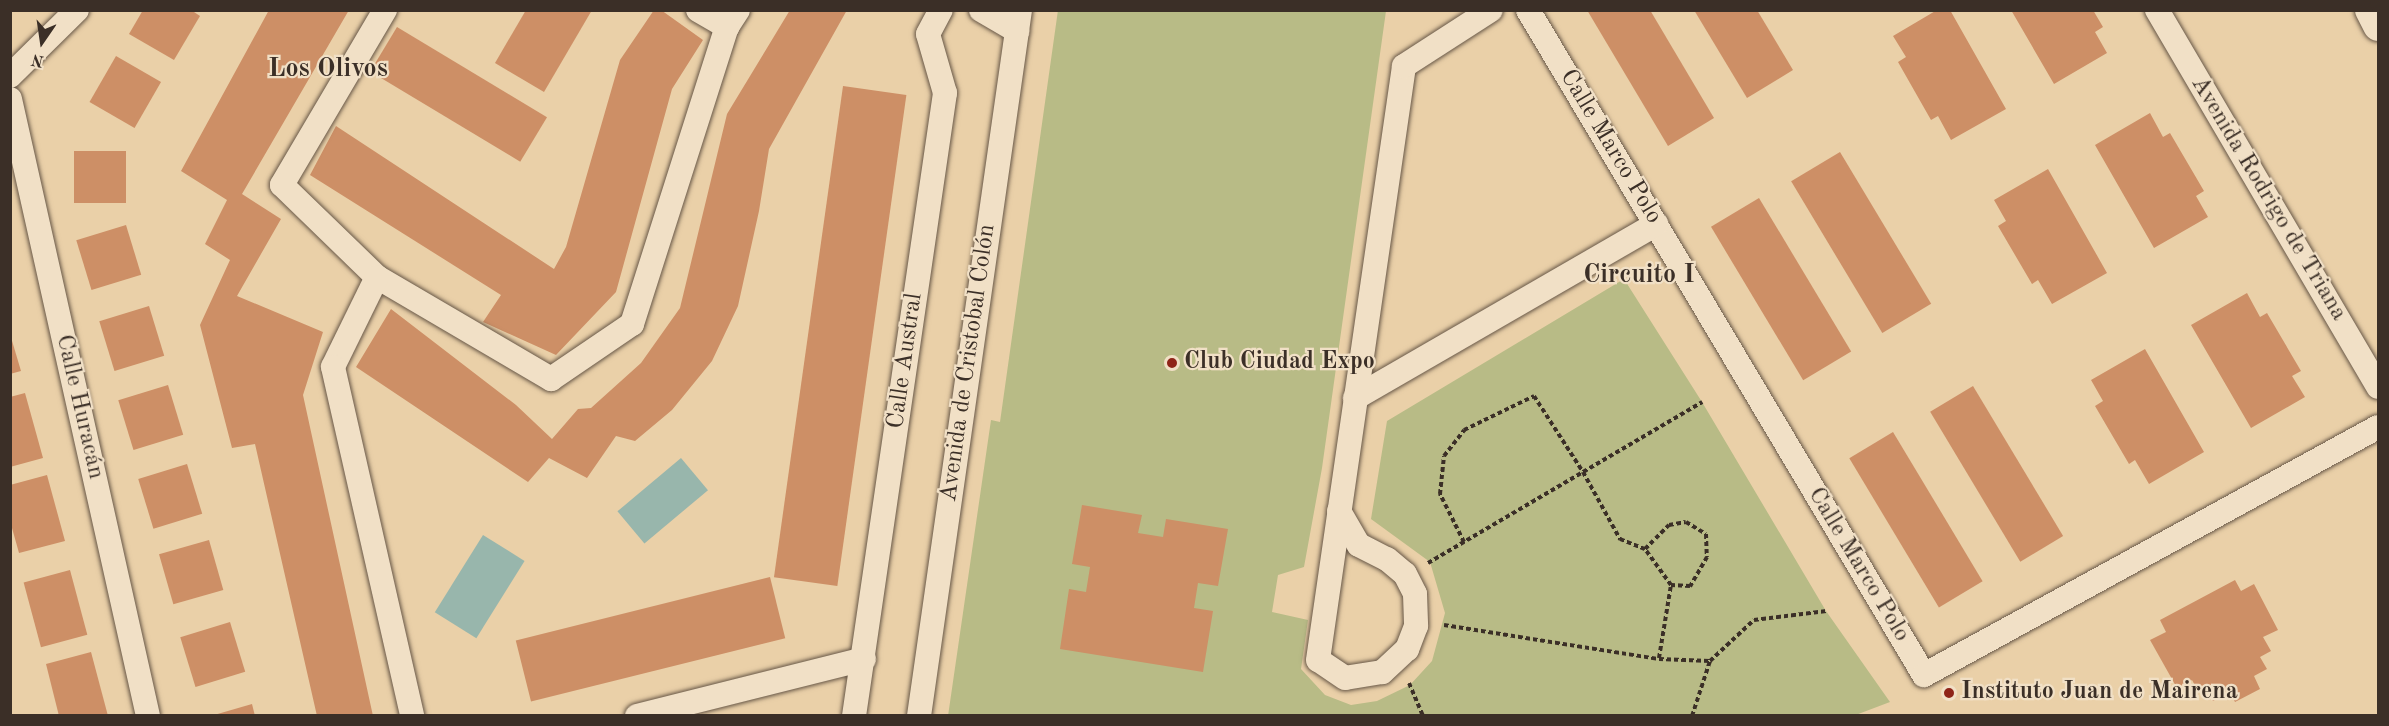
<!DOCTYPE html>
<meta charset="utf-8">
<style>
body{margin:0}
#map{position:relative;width:2389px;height:726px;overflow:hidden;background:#ead0a8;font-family:"Old Standard TT",serif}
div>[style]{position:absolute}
.green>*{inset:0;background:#b8bb86}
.water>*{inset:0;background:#98b6ac;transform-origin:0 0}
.building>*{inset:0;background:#cd8f66;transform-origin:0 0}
.path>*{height:4px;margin-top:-2px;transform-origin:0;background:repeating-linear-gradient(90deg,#3b2f27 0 4.5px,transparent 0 7.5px)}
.roads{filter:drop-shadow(0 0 2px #675747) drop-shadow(0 0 2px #675747)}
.minor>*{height:24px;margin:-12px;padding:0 12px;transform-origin:12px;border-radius:12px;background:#f1e0c6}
.tertiary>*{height:30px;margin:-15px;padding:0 15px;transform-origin:15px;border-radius:15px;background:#f1e0c6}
.dots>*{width:16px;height:16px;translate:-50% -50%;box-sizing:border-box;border:3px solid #f1e0c6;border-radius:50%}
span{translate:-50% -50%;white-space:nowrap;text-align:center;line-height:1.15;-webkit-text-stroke:4.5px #f1e0c6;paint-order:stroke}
.street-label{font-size:24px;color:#3b2f27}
.poi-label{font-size:24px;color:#3b2f27;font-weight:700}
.left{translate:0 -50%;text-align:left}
.neighbourhood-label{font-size:26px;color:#3b2f27;font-weight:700}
.frame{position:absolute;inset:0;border:12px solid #3b2f27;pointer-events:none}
.north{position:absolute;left:12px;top:12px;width:60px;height:60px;-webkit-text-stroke:4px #f1e0c6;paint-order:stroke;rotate:193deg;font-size:16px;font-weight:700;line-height:24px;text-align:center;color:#3b2f27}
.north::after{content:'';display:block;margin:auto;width:21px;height:27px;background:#3b2f27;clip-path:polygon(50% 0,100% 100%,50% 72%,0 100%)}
</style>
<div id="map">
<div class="green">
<div style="clip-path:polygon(1058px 10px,1386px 11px,1322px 468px,1304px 567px,1278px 575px,1272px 612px,1308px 620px,1301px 669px,1325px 695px,1351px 705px,1377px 701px,1410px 685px,1432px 661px,1445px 613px,1430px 562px,1371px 519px,1387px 421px,1624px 279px,1702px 402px,1826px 611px,1890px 702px,1853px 716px,948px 716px,991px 420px,1000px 422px)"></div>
</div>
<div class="water">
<div style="left:681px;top:458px;width:42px;height:83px;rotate:50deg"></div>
<div style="left:483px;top:535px;width:49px;height:91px;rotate:32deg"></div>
</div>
<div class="building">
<div style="clip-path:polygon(143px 10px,191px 10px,200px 16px,174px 60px,129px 34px)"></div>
<div style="clip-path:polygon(269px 10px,349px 10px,242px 194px,281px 219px,237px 296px,323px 332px,303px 395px,373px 716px,317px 716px,255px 444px,232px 448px,200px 325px,230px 260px,205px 244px,227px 200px,181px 171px)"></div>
<div style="clip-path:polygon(526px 10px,592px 10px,544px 92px,495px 63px)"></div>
<div style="clip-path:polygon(654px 10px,661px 10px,703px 40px,672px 89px,616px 292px,556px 355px,483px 322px,501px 295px,310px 175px,336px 126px,554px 269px,566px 247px,620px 60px)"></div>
<div style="clip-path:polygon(790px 10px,847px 10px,769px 149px,759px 211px,738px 306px,712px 361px,672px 410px,635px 441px,616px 436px,587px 478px,549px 458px,528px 482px,356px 367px,391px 309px,516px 405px,552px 439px,578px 409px,591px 408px,641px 363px,680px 308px,727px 114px)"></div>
<div style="clip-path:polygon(1587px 10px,1650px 10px,1714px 118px,1668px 146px)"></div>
<div style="clip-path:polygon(1694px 10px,1757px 10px,1793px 70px,1747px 98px)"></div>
<div style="clip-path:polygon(1937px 10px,1950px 10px,2006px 109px,1951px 140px,1938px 116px,1931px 120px,1898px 62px,1906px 57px,1893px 36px)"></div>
<div style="clip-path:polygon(2011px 10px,2093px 10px,2103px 27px,2095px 32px,2107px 53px,2054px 84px)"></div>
<div style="left:397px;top:27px;width:175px;height:52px;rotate:31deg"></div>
<div style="left:116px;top:56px;width:52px;height:53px;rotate:30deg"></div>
<div style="left:843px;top:86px;width:64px;height:496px;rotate:8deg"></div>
<div style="clip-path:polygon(2150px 113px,2163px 137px,2170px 133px,2204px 191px,2196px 196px,2208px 217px,2154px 248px,2095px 145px)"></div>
<div style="left:74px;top:151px;width:52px;height:52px"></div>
<div style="left:1840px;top:152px;width:177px;height:57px;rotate:59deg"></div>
<div style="clip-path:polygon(2048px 169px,2107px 273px,2052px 304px,2038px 280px,2032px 284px,1998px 226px,2006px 221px,1994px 200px)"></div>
<div style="left:1759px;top:198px;width:179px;height:56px;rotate:59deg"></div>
<div style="left:126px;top:225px;width:52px;height:52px;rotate:73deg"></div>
<div style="clip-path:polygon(2247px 293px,2260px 317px,2267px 313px,2301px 371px,2292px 376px,2305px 397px,2251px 428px,2191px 325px)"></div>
<div style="left:149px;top:306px;width:52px;height:52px;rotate:73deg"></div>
<div style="clip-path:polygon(10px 334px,21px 371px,10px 374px)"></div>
<div style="clip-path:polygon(2145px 349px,2204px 452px,2149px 484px,2135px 460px,2129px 464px,2095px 406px,2103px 401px,2091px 380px)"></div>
<div style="left:168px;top:385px;width:52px;height:52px;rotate:73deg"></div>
<div style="left:1973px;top:386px;width:175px;height:50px;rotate:59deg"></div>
<div style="clip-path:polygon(25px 393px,43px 458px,10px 467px,10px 397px)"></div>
<div style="left:1893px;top:432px;width:174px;height:51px;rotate:59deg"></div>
<div style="left:187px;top:464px;width:52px;height:51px;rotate:73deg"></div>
<div style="clip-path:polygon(47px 475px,65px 541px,19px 553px,10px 521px,10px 485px)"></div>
<div style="clip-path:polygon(1082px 505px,1142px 515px,1138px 533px,1163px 537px,1166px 519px,1228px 529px,1218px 586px,1198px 583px,1194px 608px,1213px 611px,1203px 672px,1060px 649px,1069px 589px,1086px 592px,1090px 567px,1072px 564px)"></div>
<div style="left:209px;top:540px;width:52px;height:52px;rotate:74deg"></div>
<div style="left:70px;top:570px;width:67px;height:48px;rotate:75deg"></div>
<div style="left:770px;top:577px;width:63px;height:262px;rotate:76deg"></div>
<div style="clip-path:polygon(2235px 580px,2241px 591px,2254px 584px,2278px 630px,2263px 637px,2271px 651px,2260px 657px,2267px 669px,2254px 676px,2260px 689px,2235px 702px,2230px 692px,2213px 701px,2205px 687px,2198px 691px,2192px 680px,2177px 688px,2150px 640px,2166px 632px,2160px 620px)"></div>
<div style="left:230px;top:622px;width:52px;height:52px;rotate:73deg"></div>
<div style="clip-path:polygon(91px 652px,108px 716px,59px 716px,46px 664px)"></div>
<div style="clip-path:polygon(252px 704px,255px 716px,214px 716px,214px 715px)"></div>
</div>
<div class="path">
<div style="left:1464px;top:542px;width:54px;rotate:-116.6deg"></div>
<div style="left:1440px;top:494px;width:38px;rotate:-84deg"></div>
<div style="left:1444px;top:456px;width:33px;rotate:-52deg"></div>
<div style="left:1464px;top:430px;width:78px;rotate:-25.9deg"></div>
<div style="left:1534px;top:396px;width:90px;rotate:57.2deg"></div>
<div style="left:1583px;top:472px;width:77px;rotate:61.1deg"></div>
<div style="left:1620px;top:539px;width:27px;rotate:22deg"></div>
<div style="left:1645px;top:549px;width:34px;rotate:-45deg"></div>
<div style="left:1669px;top:525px;width:17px;rotate:-10deg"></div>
<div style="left:1686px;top:522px;width:23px;rotate:31deg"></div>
<div style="left:1706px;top:534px;width:23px;rotate:88deg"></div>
<div style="left:1707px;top:557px;width:34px;rotate:120deg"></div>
<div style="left:1690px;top:586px;width:19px;rotate:-177deg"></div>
<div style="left:1671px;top:585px;width:44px;rotate:-125.8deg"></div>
<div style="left:1428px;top:563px;width:318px;rotate:-30.4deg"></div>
<div style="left:1444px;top:625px;width:218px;rotate:9deg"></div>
<div style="left:1659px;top:659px;width:51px;rotate:2.2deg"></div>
<div style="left:1710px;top:661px;width:60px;rotate:-43deg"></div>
<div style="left:1754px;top:620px;width:73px;rotate:-7.1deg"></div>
<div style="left:1659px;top:658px;width:74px;rotate:-80.7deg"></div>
<div style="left:1409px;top:683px;width:36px;rotate:67deg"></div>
<div style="left:1692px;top:716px;width:58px;rotate:-71.9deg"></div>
</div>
<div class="roads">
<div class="minor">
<div style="left:385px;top:10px;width:203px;rotate:120.5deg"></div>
<div style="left:282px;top:185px;width:132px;rotate:44.1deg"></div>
<div style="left:377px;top:277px;width:202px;rotate:30.4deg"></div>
<div style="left:551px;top:379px;width:98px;rotate:-34.2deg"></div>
<div style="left:632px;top:324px;width:312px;rotate:-72.3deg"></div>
<div style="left:727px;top:27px;width:20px;rotate:-57deg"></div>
<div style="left:698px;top:10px;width:34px;rotate:30deg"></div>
<div style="left:981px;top:10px;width:42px;rotate:30.3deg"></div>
<div style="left:1528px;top:10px;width:774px;rotate:59.23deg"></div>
<div style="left:1924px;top:675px;width:517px;rotate:-28.65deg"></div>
<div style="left:2157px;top:10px;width:437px;rotate:59.6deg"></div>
<div style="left:10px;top:76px;width:94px;rotate:-44.6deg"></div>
<div style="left:10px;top:99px;width:632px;rotate:77.39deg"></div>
<div style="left:377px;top:277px;width:100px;rotate:116.1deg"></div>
<div style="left:333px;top:367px;width:358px;rotate:77.2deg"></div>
<div style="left:1355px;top:398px;width:348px;rotate:-30deg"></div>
<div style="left:1339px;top:511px;width:39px;rotate:60deg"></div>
<div style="left:1359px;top:545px;width:31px;rotate:27deg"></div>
<div style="left:1387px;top:559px;width:23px;rotate:40deg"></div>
<div style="left:1405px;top:574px;width:22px;rotate:63deg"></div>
<div style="left:1415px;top:594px;width:32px;rotate:88deg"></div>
<div style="left:1416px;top:626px;width:25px;rotate:111deg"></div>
<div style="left:1407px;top:649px;width:34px;rotate:137deg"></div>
<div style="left:1382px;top:672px;width:37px;rotate:171deg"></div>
<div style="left:1345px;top:678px;width:32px;rotate:-146deg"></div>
<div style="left:1318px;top:660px;width:600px;rotate:-81.76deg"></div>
<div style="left:1404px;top:66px;width:103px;rotate:-32.8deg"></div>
<div style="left:637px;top:716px;width:234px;rotate:-14.1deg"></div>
<div style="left:854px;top:716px;width:630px;rotate:-81.69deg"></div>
<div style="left:945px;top:93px;width:61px;rotate:-106.1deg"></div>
<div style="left:928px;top:34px;width:27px;rotate:-62deg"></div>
<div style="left:919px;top:716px;width:713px;rotate:-81.86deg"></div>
</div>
<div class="tertiary">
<div style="left:2370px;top:10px;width:18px;rotate:63deg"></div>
</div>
</div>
<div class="dots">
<div style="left:1172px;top:363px;background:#8f2418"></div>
<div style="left:1949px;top:693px;background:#8f2418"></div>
</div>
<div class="street-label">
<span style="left:1610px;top:147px;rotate:59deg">Calle Marco Polo</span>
<span style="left:2268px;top:199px;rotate:59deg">Avenida Rodrigo de Triana</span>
<span style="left:906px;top:361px;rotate:-82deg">Calle Austral</span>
<span style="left:969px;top:363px;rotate:-82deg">Avenida de Cristobal Colón</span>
<span style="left:79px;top:407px;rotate:77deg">Calle Huracán</span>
<span style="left:1858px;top:565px;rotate:59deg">Calle Marco Polo</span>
</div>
<div class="poi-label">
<span class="left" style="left:1184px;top:363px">Club Ciudad Expo</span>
<span class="left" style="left:1961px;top:693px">Instituto Juan de Mairena</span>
</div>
<div class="neighbourhood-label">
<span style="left:328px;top:70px">Los Olivos</span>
<span style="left:1639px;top:276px">Circuito I</span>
</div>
<div class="frame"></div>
<div class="north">N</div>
</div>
